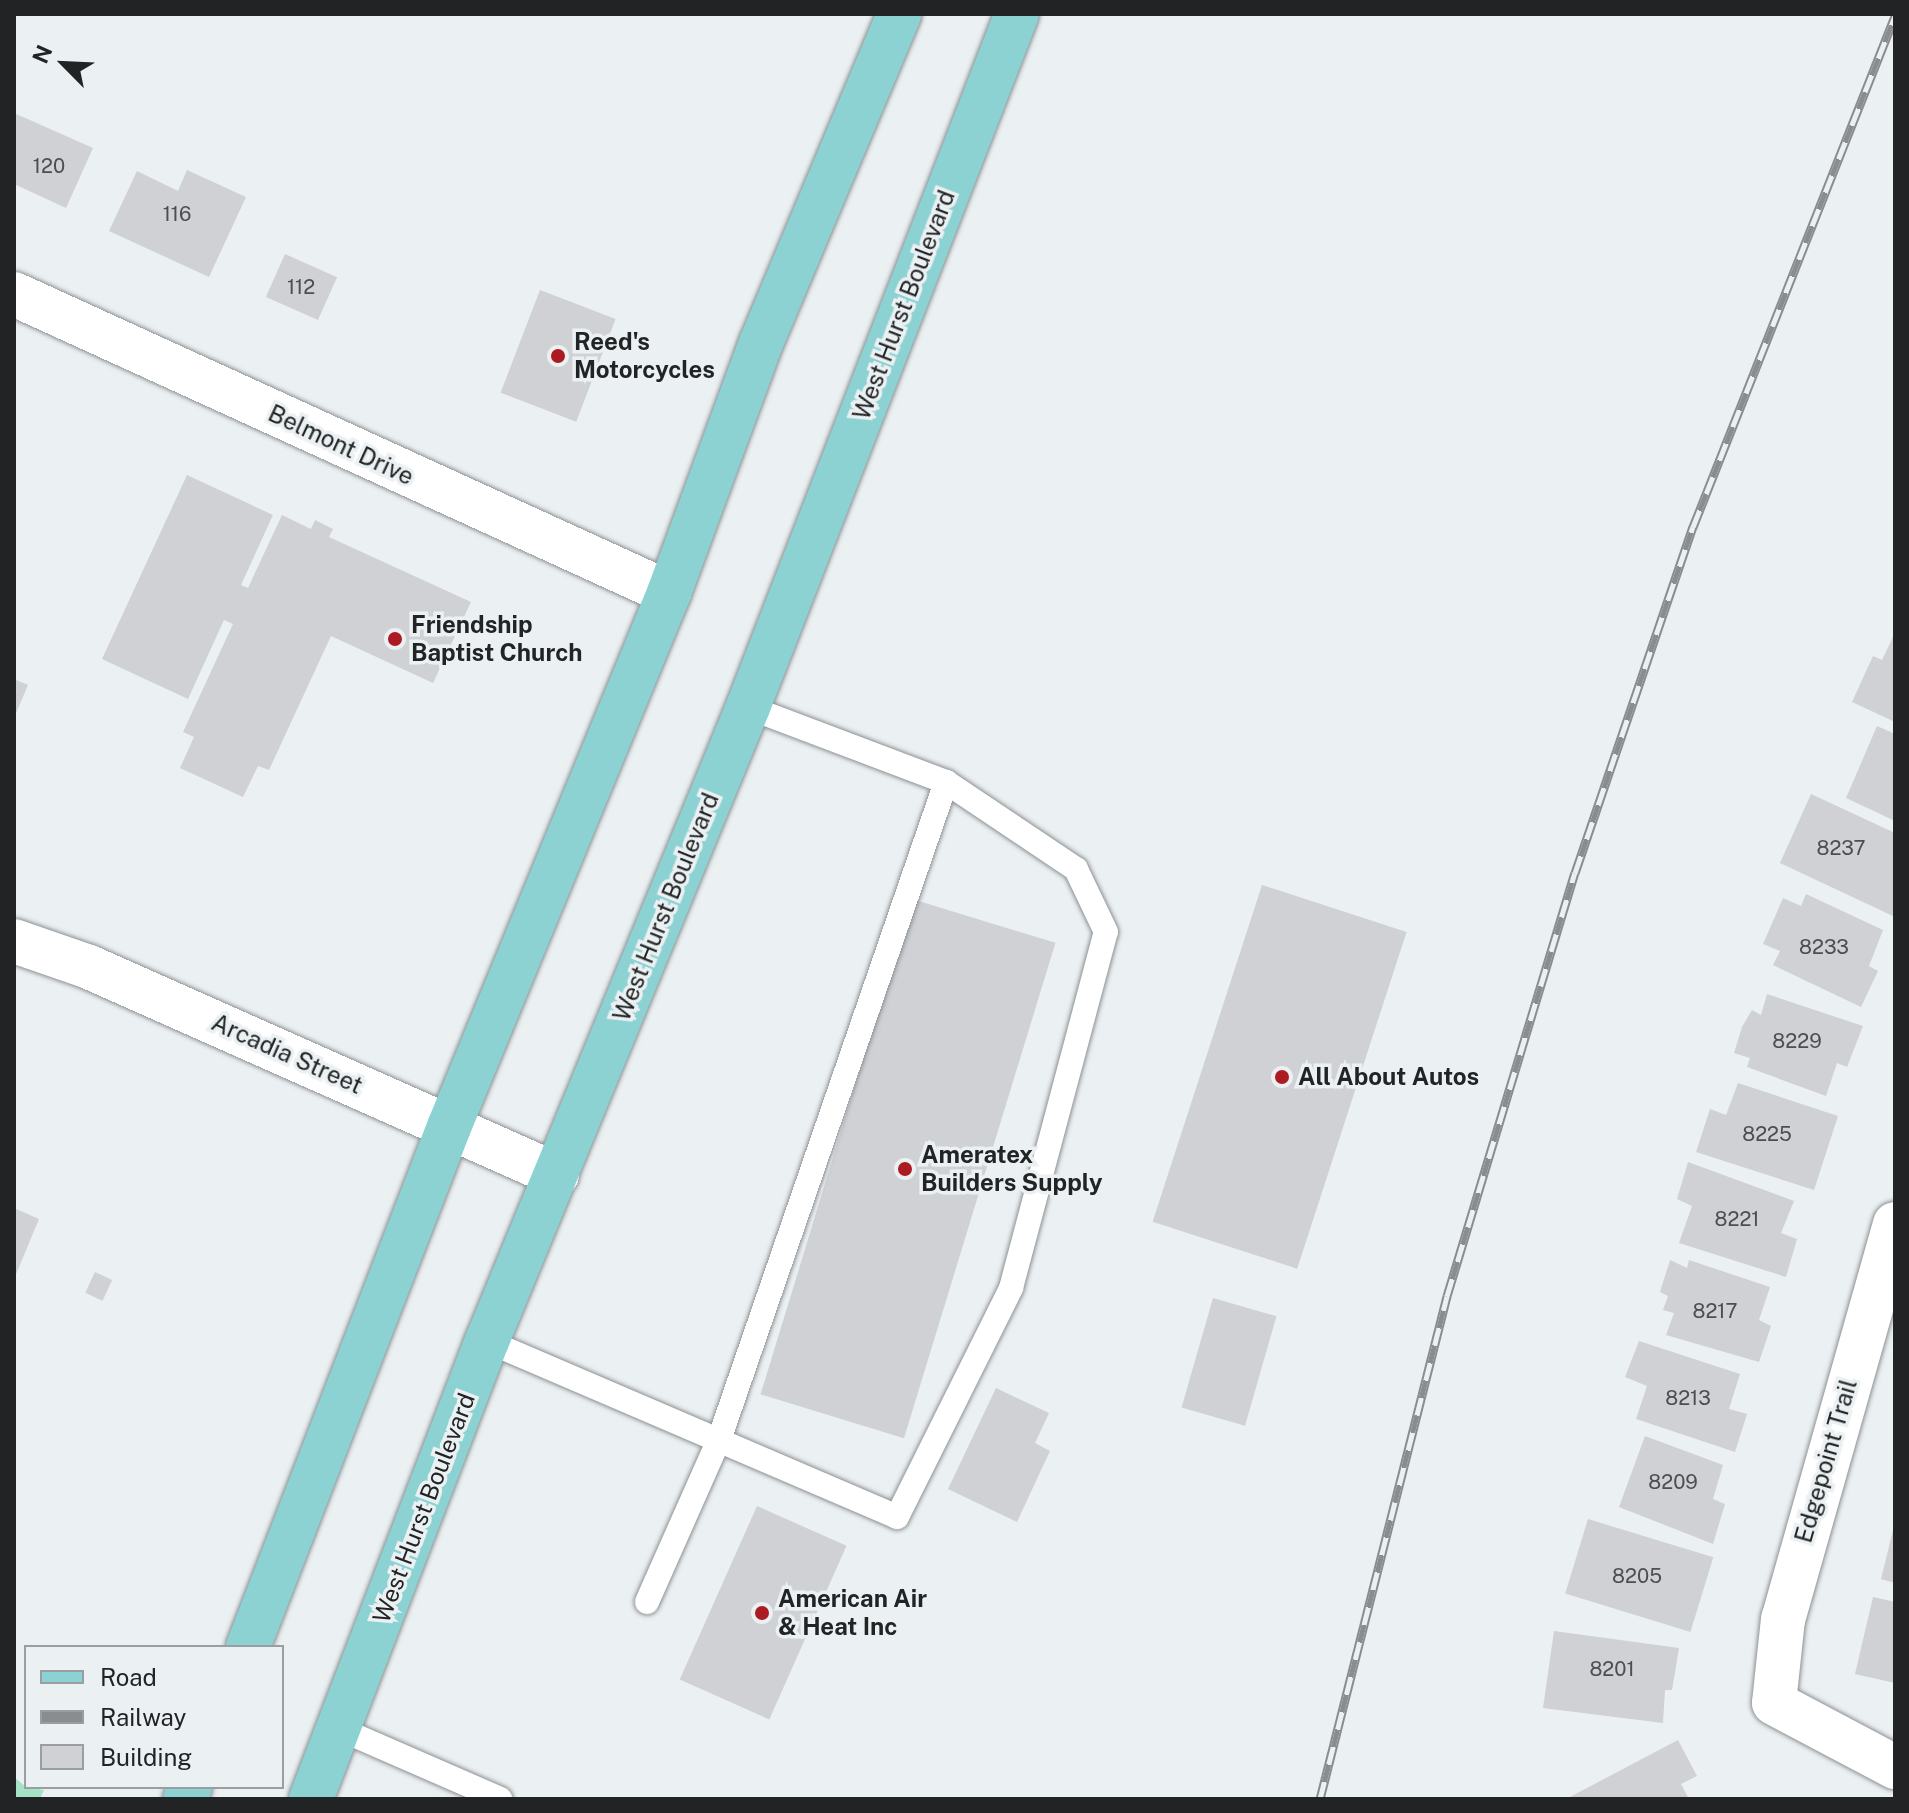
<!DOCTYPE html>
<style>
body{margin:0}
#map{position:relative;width:1909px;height:1813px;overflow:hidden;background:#ebf0f2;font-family:"Public Sans",sans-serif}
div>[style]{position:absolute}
.green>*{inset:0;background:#a5e3c7}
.building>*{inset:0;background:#cfd1d5;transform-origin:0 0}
.roads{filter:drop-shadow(0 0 2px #8d9194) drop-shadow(0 0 2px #8d9194)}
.service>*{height:24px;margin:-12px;padding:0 12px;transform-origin:12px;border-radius:12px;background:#fff}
.minor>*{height:44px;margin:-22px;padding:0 22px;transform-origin:22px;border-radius:22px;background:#fff}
.tertiary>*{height:44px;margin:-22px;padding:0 22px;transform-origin:22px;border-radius:22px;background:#fff}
.primary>*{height:44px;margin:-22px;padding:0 22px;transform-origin:22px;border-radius:22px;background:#8cd2d3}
.rail>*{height:9px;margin-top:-4.5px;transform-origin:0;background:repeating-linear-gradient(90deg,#ebf0f2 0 18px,#8a8d8f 0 36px);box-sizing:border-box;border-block:2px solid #8a8d8f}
.dots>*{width:22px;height:22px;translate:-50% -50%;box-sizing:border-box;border:4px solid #ebf0f2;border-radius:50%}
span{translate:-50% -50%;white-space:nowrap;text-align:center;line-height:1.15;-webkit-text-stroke:7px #ebf0f2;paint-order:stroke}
.number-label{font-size:20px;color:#4c4e50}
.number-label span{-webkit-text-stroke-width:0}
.street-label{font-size:24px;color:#212324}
.poi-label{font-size:24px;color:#212324;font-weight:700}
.left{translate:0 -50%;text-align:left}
.frame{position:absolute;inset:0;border:16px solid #212324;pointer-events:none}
.legend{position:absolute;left:24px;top:1645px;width:260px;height:144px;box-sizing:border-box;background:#ebf0f2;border:2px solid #9a9ea0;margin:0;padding:10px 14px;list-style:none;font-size:24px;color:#212324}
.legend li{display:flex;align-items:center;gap:16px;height:40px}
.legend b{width:40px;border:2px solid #9a9ea0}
.north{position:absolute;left:24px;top:24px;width:80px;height:80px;-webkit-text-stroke:6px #ebf0f2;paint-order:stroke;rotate:294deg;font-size:22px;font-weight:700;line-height:32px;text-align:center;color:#212324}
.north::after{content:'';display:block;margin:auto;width:28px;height:36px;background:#212324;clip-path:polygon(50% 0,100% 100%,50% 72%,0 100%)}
</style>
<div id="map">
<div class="green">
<div style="clip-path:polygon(14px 1777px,26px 1787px,44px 1790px,40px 1799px,14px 1799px)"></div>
</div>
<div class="building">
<div style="clip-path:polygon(14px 113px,93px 148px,66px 208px,14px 184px)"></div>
<div style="clip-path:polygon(187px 170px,246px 197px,209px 277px,109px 231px,137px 171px,178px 191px)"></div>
<div style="left:285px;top:254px;width:57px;height:47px;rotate:24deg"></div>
<div style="left:540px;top:290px;width:81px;height:110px;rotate:21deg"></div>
<div style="clip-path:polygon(187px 475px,273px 515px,241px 585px,248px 588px,282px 515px,311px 529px,315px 520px,333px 529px,329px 537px,471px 602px,433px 683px,331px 636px,269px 770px,258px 766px,243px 797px,180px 768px,194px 737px,183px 732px,233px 624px,224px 620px,188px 699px,102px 659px)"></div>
<div style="clip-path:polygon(1895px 633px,1895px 722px,1852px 702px,1873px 656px,1882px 660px)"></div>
<div style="clip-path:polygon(14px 679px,28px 685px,14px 718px)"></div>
<div style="clip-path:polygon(1877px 726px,1895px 734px,1895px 821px,1846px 798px)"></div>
<div style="clip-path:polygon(1811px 794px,1895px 833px,1895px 917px,1780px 863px)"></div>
<div style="left:1262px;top:885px;width:152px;height:354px;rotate:18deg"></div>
<div style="clip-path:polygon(1806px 894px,1883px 930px,1869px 966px,1878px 971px,1861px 1007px,1773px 965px,1780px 951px,1763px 944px,1783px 898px,1801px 906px)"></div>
<div style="left:912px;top:899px;width:150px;height:518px;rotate:17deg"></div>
<div style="clip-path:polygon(1767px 994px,1863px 1026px,1847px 1067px,1837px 1063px,1826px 1096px,1747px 1067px,1750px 1058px,1734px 1053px,1742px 1027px,1752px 1010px,1761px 1015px)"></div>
<div style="clip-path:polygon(1738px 1083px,1838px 1116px,1814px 1190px,1696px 1152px,1710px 1109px,1726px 1115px)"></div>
<div style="clip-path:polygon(1688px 1162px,1794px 1201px,1781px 1233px,1797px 1239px,1786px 1277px,1679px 1243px,1692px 1206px,1677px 1199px)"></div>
<div style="clip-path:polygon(14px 1208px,39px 1219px,14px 1279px)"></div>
<div style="clip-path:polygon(1670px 1260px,1687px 1268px,1689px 1260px,1770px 1287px,1759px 1320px,1771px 1326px,1759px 1362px,1666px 1335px,1674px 1313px,1663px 1310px,1668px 1296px,1660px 1292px)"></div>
<div style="left:95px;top:1272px;width:19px;height:23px;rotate:25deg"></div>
<div style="left:1213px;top:1298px;width:66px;height:114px;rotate:16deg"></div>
<div style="clip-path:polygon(1639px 1341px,1740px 1374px,1729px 1409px,1747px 1414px,1735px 1452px,1636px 1419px,1647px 1386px,1625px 1377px)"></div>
<div style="clip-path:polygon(996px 1388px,1049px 1413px,1035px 1443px,1050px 1451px,1017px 1522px,948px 1489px)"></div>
<div style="clip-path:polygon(1645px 1436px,1723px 1465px,1713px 1499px,1725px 1504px,1713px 1544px,1619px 1507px)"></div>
<div style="left:757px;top:1506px;width:98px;height:190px;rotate:24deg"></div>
<div style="left:1588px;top:1519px;width:131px;height:78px;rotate:17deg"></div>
<div style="clip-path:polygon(1894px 1526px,1895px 1526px,1895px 1583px,1881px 1579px)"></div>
<div style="clip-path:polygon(1873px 1597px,1895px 1602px,1895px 1683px,1855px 1674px)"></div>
<div style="clip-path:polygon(1554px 1631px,1679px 1648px,1672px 1690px,1665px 1690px,1663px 1723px,1543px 1708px)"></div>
<div style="clip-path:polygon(1678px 1740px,1697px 1776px,1681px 1784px,1689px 1799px,1566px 1799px)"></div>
</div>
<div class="roads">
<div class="service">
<div style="left:487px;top:1341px;width:446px;rotate:23.2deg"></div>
<div style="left:897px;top:1517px;width:256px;rotate:-63.5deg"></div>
<div style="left:1011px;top:1288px;width:368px;rotate:-75.1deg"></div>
<div style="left:1106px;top:932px;width:70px;rotate:-115.5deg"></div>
<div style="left:1076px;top:869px;width:156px;rotate:-146.2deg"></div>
<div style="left:946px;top:782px;width:212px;rotate:-159.3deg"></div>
<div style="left:647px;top:1602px;width:180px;rotate:-66.1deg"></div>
<div style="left:720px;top:1437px;width:693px;rotate:-70.96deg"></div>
<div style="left:340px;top:1729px;width:175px;rotate:23.6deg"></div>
</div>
<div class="minor">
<div style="left:14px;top:294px;width:720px;rotate:24.54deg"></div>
<div style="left:1895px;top:1224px;width:411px;rotate:105.8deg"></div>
<div style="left:1783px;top:1619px;width:84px;rotate:96.1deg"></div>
<div style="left:1774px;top:1703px;width:137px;rotate:27.9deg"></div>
</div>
<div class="tertiary">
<div style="left:14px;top:941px;width:79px;rotate:19.1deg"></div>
<div style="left:89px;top:967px;width:512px;rotate:23.96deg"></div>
</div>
<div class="primary">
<div style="left:248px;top:1647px;width:557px;rotate:-68.87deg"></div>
<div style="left:449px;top:1127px;width:578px;rotate:-67.61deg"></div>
<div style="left:669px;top:593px;width:266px;rotate:-69.8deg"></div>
<div style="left:761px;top:343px;width:357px;rotate:-67.2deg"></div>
<div style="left:185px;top:1799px;width:13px;rotate:-67deg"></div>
<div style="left:311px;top:1799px;width:491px;rotate:-69deg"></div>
<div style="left:487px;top:1341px;width:686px;rotate:-67.62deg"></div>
<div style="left:748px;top:707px;width:743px;rotate:-68.79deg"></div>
</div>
</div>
<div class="rail">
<div style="left:1320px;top:1799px;width:519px;rotate:-75.83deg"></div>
<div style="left:1447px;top:1296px;width:442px;rotate:-73.2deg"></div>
<div style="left:1575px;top:873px;width:366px;rotate:-71.2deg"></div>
<div style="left:1693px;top:527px;width:549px;rotate:-68.43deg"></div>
</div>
<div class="dots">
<div style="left:558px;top:356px;background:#ad1b22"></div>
<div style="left:395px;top:639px;background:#ad1b22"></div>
<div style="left:1282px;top:1077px;background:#ad1b22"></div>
<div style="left:905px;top:1169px;background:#ad1b22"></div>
<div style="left:762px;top:1613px;background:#ad1b22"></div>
</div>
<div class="number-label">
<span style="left:49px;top:166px">120</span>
<span style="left:177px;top:214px">116</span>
<span style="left:301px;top:287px">112</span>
<span style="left:1841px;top:848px">8237</span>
<span style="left:1824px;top:947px">8233</span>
<span style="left:1797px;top:1041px">8229</span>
<span style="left:1767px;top:1134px">8225</span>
<span style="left:1737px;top:1219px">8221</span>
<span style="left:1715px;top:1311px">8217</span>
<span style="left:1688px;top:1398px">8213</span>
<span style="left:1673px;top:1482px">8209</span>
<span style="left:1637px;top:1576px">8205</span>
<span style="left:1612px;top:1669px">8201</span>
</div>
<div class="street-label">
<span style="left:904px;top:305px;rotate:-69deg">West Hurst Boulevard</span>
<span style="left:341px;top:445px;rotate:25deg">Belmont Drive</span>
<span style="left:666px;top:907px;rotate:-68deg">West Hurst Boulevard</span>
<span style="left:287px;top:1054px;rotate:24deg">Arcadia Street</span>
<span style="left:1826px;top:1461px;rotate:-74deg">Edgepoint Trail</span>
<span style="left:424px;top:1508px;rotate:-69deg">West Hurst Boulevard</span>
</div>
<div class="poi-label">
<span class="left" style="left:574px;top:356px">Reed's<br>Motorcycles</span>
<span class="left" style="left:411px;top:639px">Friendship<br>Baptist Church</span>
<span class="left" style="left:1298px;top:1077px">All About Autos</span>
<span class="left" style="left:921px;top:1169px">Ameratex<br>Builders Supply</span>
<span class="left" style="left:778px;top:1613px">American Air<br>&amp; Heat Inc</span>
</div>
<div class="frame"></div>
<ul class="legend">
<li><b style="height:10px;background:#8cd2d3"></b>Road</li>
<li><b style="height:10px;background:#8a8d8f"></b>Railway</li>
<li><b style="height:22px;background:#cfd1d5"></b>Building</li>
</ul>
<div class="north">N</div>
</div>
